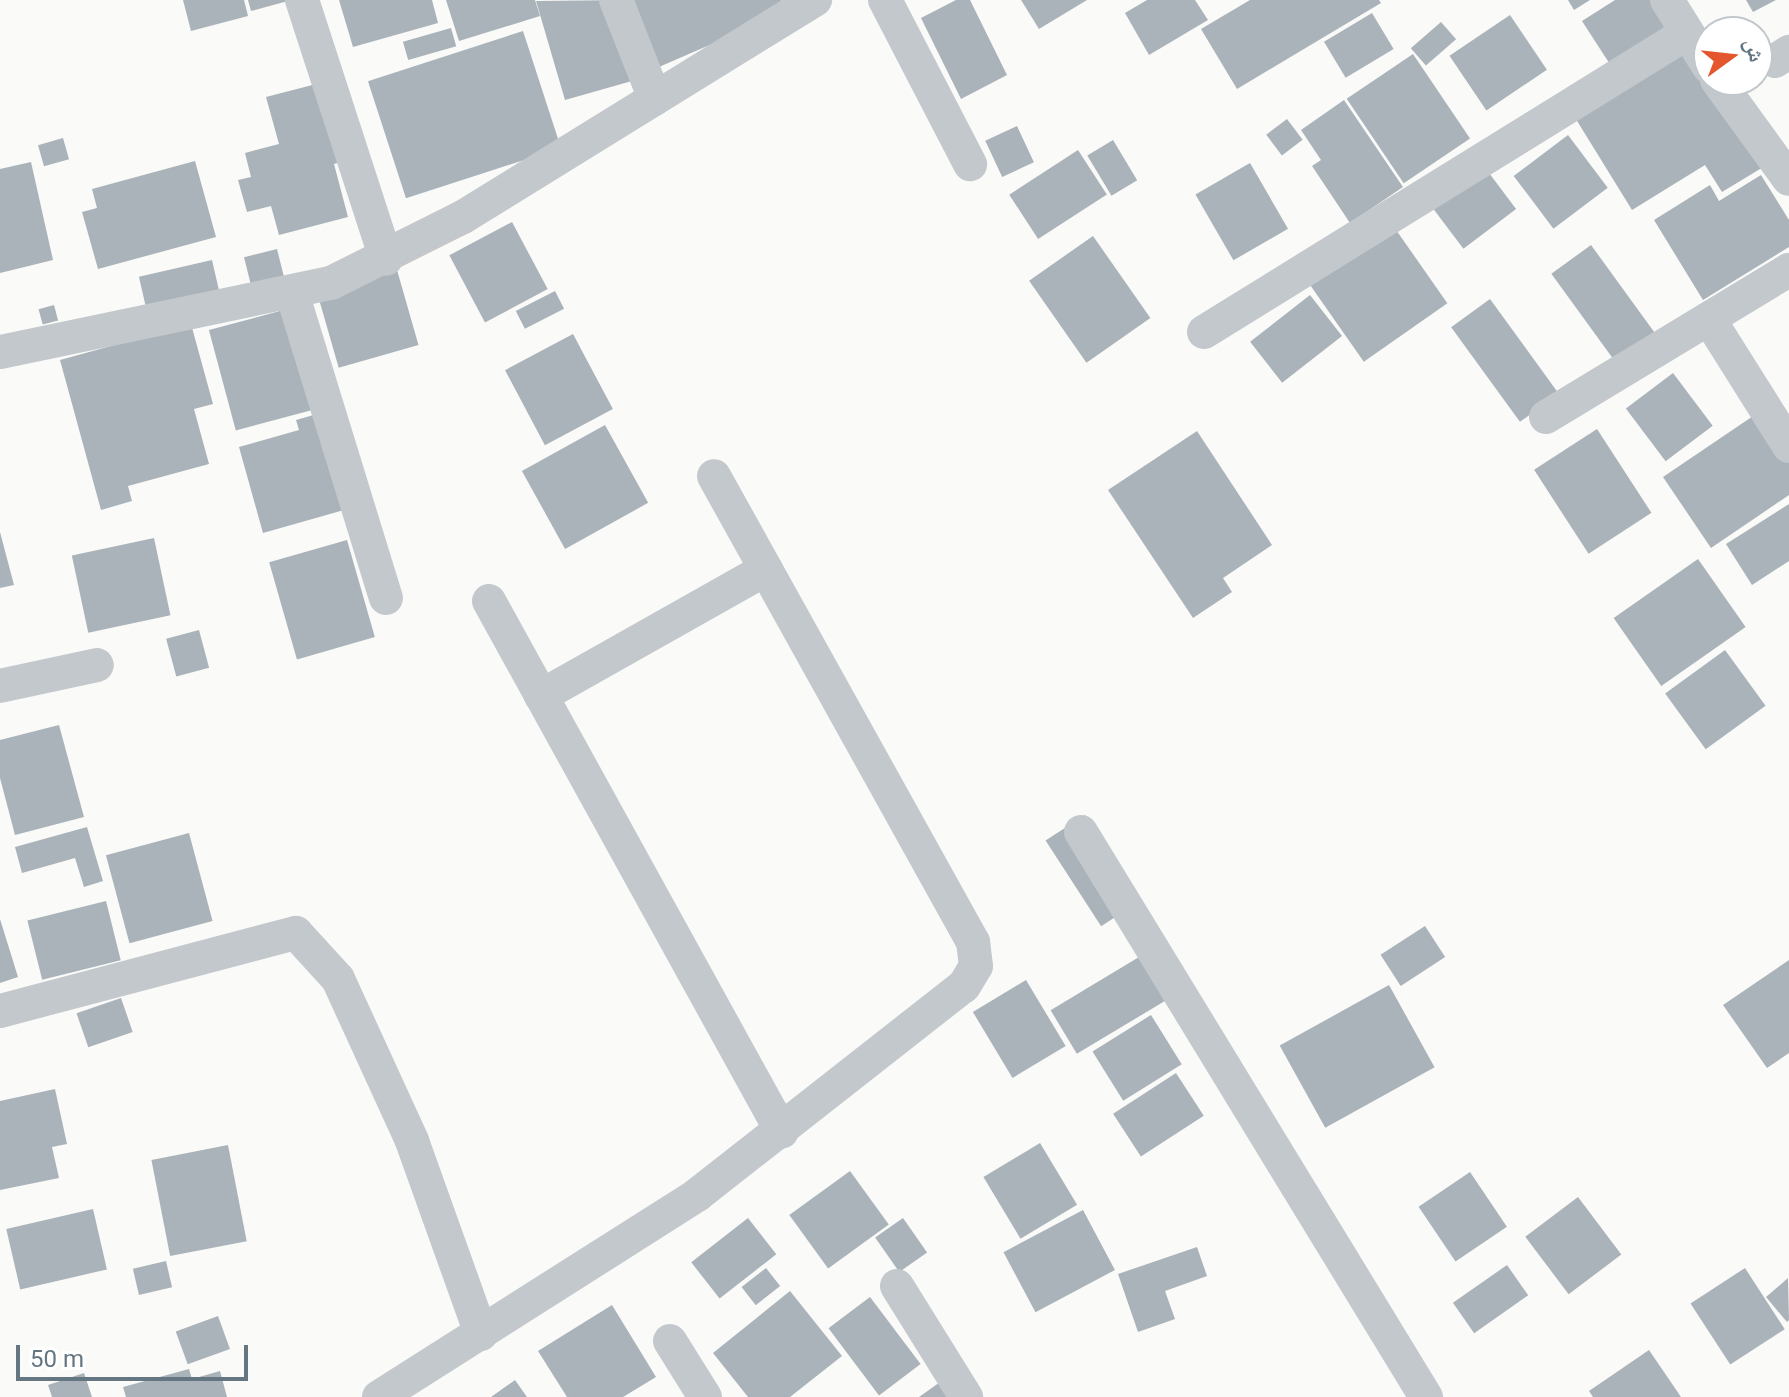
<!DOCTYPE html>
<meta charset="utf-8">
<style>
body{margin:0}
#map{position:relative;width:1789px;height:1397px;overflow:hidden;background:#fafaf8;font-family:Roboto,"Noto Naskh Arabic",sans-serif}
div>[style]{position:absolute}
.building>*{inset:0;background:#aab3b9;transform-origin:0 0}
.street>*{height:34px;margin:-17px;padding:0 17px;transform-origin:17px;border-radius:17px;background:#c3c8cc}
span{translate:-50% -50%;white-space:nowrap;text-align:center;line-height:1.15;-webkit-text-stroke:8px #fff;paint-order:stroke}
.north{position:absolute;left:1693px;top:16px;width:80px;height:80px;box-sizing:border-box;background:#fff;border:2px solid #c1c8cd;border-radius:50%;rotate:75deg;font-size:22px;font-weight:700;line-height:32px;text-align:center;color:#657683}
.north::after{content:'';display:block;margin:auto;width:28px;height:36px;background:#e4572e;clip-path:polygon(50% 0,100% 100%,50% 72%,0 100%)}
.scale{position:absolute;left:16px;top:1345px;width:232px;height:36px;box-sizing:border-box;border:4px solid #657683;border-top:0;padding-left:10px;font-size:24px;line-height:28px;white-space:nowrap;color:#657683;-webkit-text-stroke:6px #fff;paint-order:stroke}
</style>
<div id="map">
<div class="building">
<div style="clip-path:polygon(183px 0,244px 0,248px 16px,191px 31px)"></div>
<div style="clip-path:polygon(248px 0,288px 0,288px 1px,251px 11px)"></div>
<div style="clip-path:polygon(339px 0,432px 0,438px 23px,353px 47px)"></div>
<div style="clip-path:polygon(446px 0,535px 0,540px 16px,459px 41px)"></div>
<div style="clip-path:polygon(625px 0,646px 77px,565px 100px,536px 1px)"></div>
<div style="clip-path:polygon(634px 0,781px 0,785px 12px,659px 67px)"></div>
<div style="clip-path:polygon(956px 0,970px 0,1007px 75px,961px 99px,921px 18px)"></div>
<div style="clip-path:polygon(1021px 0,1087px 0,1039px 29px)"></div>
<div style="clip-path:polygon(1147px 0,1195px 0,1208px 20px,1149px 55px,1125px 13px)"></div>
<div style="clip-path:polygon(1250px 0,1379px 0,1381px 3px,1237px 89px,1201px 29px)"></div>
<div style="clip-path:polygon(1568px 0,1590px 0,1574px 10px)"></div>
<div style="clip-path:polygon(1615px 0,1660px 0,1678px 29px,1613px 69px,1582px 21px)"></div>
<div style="clip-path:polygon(1746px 0,1776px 0,1753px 12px)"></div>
<div style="left:1372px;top:13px;width:42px;height:56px;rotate:59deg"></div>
<div style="left:1510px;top:15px;width:66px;height:73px;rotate:56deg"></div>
<div style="left:1441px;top:22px;width:23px;height:40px;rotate:49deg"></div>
<div style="left:451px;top:28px;width:19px;height:50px;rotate:74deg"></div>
<div style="left:523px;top:31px;width:123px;height:163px;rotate:72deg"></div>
<div style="clip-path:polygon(1689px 44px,1765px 166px,1722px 192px,1705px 165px,1632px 210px,1574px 116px)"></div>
<div style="left:1413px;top:54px;width:102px;height:80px;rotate:56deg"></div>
<div style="clip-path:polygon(324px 82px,344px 161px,334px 164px,348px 217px,279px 235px,271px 206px,247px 212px,238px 180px,251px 177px,245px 153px,279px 144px,266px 97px)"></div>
<div style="clip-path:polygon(1344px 100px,1403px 187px,1350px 223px,1312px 166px,1321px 160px,1301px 130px)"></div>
<div style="left:1287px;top:119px;width:26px;height:26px;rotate:53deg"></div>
<div style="left:1017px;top:126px;width:40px;height:35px;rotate:65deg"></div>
<div style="left:1568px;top:135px;width:66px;height:68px;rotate:53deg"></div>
<div style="left:63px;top:138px;width:22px;height:26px;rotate:74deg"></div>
<div style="left:1113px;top:140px;width:47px;height:30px;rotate:59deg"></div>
<div style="left:1078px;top:150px;width:53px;height:82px;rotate:57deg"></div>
<div style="clip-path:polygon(195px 161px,216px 237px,98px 269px,82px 212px,97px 208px,92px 189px)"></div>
<div style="clip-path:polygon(31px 162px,53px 260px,0 273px,0 169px)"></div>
<div style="left:1250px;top:163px;width:76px;height:63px;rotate:60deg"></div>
<div style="left:1486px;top:169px;width:50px;height:66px;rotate:53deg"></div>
<div style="clip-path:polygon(1761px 175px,1789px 220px,1789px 247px,1703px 300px,1654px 220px,1710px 185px,1719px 201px)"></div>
<div style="left:512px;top:222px;width:76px;height:71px;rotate:62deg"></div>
<div style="left:1394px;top:227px;width:93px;height:102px;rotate:55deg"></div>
<div style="left:1093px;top:236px;width:100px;height:78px;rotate:55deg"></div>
<div style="left:1591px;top:245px;width:109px;height:49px;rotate:54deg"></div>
<div style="left:277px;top:249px;width:32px;height:34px;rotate:76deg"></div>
<div style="left:212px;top:260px;width:35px;height:75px;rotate:77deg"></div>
<div style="left:397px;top:270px;width:78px;height:83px;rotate:74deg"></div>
<div style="left:555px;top:291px;width:20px;height:44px;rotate:63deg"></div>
<div style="left:1310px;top:295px;width:52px;height:76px;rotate:52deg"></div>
<div style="left:1490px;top:299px;width:117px;height:48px;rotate:54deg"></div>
<div style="left:54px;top:305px;width:16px;height:16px;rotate:75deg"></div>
<div style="left:291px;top:308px;width:104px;height:85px;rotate:75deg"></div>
<div style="clip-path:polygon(191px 324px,213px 404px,194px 409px,209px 464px,128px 486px,132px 501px,101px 510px,60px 360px)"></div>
<div style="left:573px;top:334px;width:85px;height:77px;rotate:62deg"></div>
<div style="left:1673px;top:373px;width:66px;height:59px;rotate:53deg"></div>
<div style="clip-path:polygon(324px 412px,351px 508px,263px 533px,239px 447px,299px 430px,296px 420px)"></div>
<div style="clip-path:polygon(1759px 412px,1789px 456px,1789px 495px,1711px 548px,1663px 477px)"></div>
<div style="left:605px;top:425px;width:89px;height:95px;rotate:61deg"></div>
<div style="left:1597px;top:429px;width:100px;height:75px;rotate:57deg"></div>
<div style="clip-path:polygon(1197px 431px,1272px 545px,1223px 578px,1232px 592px,1193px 618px,1108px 490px)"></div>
<div style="clip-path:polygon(1789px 504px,1789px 561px,1752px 585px,1726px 544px)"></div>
<div style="clip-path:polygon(0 532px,14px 585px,0 588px)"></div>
<div style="left:154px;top:538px;width:79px;height:84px;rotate:78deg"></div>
<div style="left:347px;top:540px;width:101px;height:81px;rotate:74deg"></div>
<div style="left:1698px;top:559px;width:83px;height:103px;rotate:55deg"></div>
<div style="left:199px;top:630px;width:39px;height:34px;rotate:75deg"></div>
<div style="left:1725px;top:650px;width:69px;height:74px;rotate:54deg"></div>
<div style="clip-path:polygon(59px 725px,84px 817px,15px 835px,0 778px,0 740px)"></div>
<div style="left:1085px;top:815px;width:102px;height:47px;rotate:57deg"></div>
<div style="clip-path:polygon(87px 827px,103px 881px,84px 887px,75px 858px,22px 873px,15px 847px)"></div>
<div style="left:189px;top:833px;width:91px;height:86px;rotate:75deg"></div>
<div style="left:106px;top:901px;width:61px;height:81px;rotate:76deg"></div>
<div style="clip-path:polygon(0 919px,18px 977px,0 983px)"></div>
<div style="left:1425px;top:926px;width:37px;height:53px;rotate:57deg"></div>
<div style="left:1144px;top:954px;width:51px;height:109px;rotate:59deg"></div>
<div style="clip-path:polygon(1789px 960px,1789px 1053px,1767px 1068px,1723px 1005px)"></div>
<div style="left:1026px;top:980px;width:77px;height:62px;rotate:59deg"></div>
<div style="left:1389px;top:985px;width:94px;height:125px;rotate:61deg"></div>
<div style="left:121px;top:998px;width:36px;height:47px;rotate:71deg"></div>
<div style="left:1151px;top:1015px;width:58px;height:69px;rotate:58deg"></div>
<div style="left:1176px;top:1073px;width:51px;height:75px;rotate:57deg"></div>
<div style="clip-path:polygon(55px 1089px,67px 1144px,52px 1147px,59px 1178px,0 1190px,0 1101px)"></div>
<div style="left:1040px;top:1143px;width:72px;height:66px;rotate:59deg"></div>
<div style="left:228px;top:1145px;width:98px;height:78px;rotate:79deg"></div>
<div style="left:850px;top:1171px;width:66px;height:75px;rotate:54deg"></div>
<div style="left:1470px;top:1172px;width:66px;height:62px;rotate:56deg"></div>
<div style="left:1578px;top:1197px;width:72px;height:66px;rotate:53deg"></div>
<div style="left:93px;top:1209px;width:62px;height:89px;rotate:77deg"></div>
<div style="left:1083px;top:1210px;width:68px;height:90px;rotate:62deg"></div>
<div style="left:748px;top:1218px;width:46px;height:72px;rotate:52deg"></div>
<div style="left:903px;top:1218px;width:42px;height:34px;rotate:55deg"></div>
<div style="clip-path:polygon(1197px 1247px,1207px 1276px,1165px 1291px,1175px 1319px,1138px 1332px,1118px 1274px)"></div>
<div style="left:166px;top:1261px;width:27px;height:34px;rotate:77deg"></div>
<div style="left:1507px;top:1265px;width:37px;height:66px;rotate:55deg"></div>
<div style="left:766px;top:1268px;width:23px;height:31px;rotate:52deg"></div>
<div style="left:1745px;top:1268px;width:73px;height:65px;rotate:57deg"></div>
<div style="clip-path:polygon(1788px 1278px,1789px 1320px,1787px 1322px,1766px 1297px)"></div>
<div style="clip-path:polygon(790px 1291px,842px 1356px,790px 1397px,748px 1397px,713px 1353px)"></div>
<div style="left:870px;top:1297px;width:84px;height:52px;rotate:53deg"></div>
<div style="clip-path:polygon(612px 1305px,656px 1377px,623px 1397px,567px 1397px,538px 1351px)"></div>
<div style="left:218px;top:1316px;width:35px;height:45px;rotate:70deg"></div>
<div style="clip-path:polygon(1649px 1350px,1681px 1397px,1593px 1397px,1589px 1391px)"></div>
<div style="clip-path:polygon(189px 1369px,192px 1379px,220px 1371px,227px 1397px,126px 1397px,123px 1387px)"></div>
<div style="clip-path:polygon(84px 1373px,92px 1397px,52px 1397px,48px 1385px)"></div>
<div style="clip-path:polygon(515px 1380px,527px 1397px,491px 1397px)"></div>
<div style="clip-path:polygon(943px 1380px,955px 1397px,919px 1397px)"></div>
</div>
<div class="street">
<div style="left:302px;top:0;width:272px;rotate:72deg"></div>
<div style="left:616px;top:0;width:106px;rotate:68.5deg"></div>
<div style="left:885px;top:0;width:185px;rotate:62.6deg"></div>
<div style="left:1667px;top:0;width:79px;rotate:57.9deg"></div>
<div style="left:1775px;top:61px;width:17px;rotate:-33deg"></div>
<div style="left:1717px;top:80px;width:122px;rotate:54deg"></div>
<div style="left:293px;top:296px;width:316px;rotate:72.9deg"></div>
<div style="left:1709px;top:319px;width:150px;rotate:57.8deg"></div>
<div style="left:1204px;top:332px;width:568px;rotate:-31.76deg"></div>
<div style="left:0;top:352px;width:338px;rotate:-11.8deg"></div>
<div style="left:331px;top:283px;width:148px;rotate:-26.6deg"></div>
<div style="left:463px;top:217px;width:414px;rotate:-31.7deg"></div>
<div style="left:1546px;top:417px;width:284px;rotate:-31.2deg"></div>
<div style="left:489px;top:601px;width:606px;rotate:61.11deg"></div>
<div style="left:0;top:686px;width:99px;rotate:-12.2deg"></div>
<div style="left:541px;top:696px;width:258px;rotate:-29.4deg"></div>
<div style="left:1081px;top:832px;width:662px;rotate:58.59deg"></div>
<div style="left:0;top:1011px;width:306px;rotate:-14.8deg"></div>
<div style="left:296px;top:933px;width:62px;rotate:47.6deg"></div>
<div style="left:338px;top:979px;width:178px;rotate:65.4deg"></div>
<div style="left:412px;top:1141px;width:205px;rotate:70.3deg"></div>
<div style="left:897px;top:1286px;width:131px;rotate:58.1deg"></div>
<div style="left:670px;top:1341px;width:66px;rotate:58deg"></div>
<div style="left:379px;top:1397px;width:377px;rotate:-32.4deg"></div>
<div style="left:697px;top:1195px;width:339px;rotate:-38.1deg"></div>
<div style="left:964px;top:986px;width:23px;rotate:-59deg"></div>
<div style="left:976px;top:966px;width:24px;rotate:-97deg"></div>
<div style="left:973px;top:942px;width:533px;rotate:-119.07deg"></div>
</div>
<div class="north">ش</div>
<div class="scale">50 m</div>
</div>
